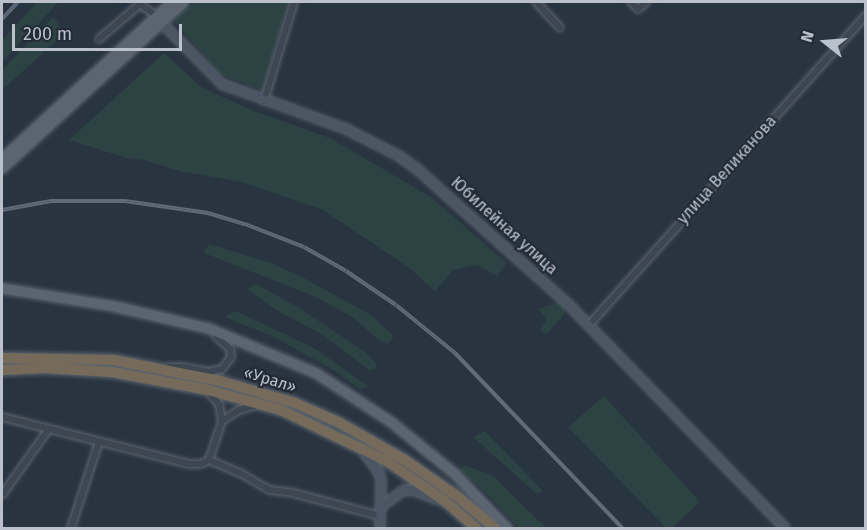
<!DOCTYPE html>
<meta charset="utf-8">
<style>
body{margin:0}
#map{position:relative;width:867px;height:530px;overflow:hidden;background:#293441;font-family:"Fira Sans",sans-serif}
div>[style]{position:absolute}
.green>*{inset:0;background:#2c4243}
.roads{filter:drop-shadow(0 0 2px #5b646e) drop-shadow(0 0 2px #5b646e)}
.street>*{height:6px;margin:-3px;padding:0 3px;transform-origin:3px;border-radius:3px;background:#3d4651}
.secondary>*{height:8px;margin:-4px;padding:0 4px;transform-origin:4px;border-radius:4px;background:#4b5564}
.primary>*{height:9px;margin:-4.5px;padding:0 4.5px;transform-origin:4.5px;border-radius:4.5px;background:#5b6571}
.highway>*{height:10px;margin:-5px;padding:0 5px;transform-origin:5px;border-radius:5px;background:#766b5b}
.rail>*{height:4px;margin-top:-2px;transform-origin:0;background:repeating-linear-gradient(90deg,#222b36 0 4.5px,#606a78 0 9px);box-sizing:border-box;border-block:2px solid #606a78}
span{translate:-50% -50%;white-space:nowrap;text-align:center;line-height:1.15;-webkit-text-stroke:4.5px #222b36;paint-order:stroke}
.street-label{font-size:16px;color:#bac1cb}
.frame{position:absolute;inset:0;border:3px solid #bac1cb;pointer-events:none}
.north{position:absolute;left:795px;top:12px;width:60px;height:60px;-webkit-text-stroke:4px #222b36;paint-order:stroke;rotate:287deg;font-size:16px;font-weight:700;line-height:24px;text-align:center;color:#bac1cb}
.north::after{content:'';display:block;margin:auto;width:21px;height:27px;background:#bac1cb;clip-path:polygon(50% 0,100% 100%,50% 72%,0 100%)}
.scale{position:absolute;left:12px;top:24px;width:170px;height:27px;box-sizing:border-box;border:3px solid #bac1cb;border-top:0;padding-left:8px;font-size:18px;line-height:21px;white-space:nowrap;color:#bac1cb;-webkit-text-stroke:4px #222b36;paint-order:stroke}
</style>
<div id="map">
<div class="green">
<div style="clip-path:polygon(37px 2px,58px 3px,2px 62px,2px 40px)"></div>
<div style="clip-path:polygon(194px 2px,288px 2px,263px 91px,220px 74px,173px 20px)"></div>
<div style="clip-path:polygon(53px 17px,65px 33px,2px 90px,2px 70px)"></div>
<div style="clip-path:polygon(164px 53px,201px 87px,254px 111px,330px 138px,431px 197px,507px 263px,497px 276px,477px 265px,453px 270px,435px 291px,408px 267px,323px 210px,242px 182px,183px 172px,144px 160px,126px 158px,69px 140px)"></div>
<div style="clip-path:polygon(209px 244px,271px 263px,302px 277px,371px 315px,394px 336px,388px 344px,380px 341px,352px 317px,316px 297px,204px 253px)"></div>
<div style="clip-path:polygon(256px 284px,301px 309px,365px 352px,376px 363px,377px 368px,370px 371px,323px 335px,278px 311px,247px 289px)"></div>
<div style="clip-path:polygon(558px 302px,564px 306px,565px 313px,546px 335px,540px 329px,547px 319px,538px 309px)"></div>
<div style="clip-path:polygon(236px 311px,314px 348px,368px 386px,361px 390px,333px 370px,274px 337px,224px 317px)"></div>
<div style="clip-path:polygon(604px 396px,700px 502px,672px 528px,666px 528px,568px 427px)"></div>
<div style="clip-path:polygon(485px 431px,543px 491px,537px 494px,473px 437px)"></div>
<div style="clip-path:polygon(464px 465px,492px 475px,546px 528px,519px 528px,481px 488px,459px 470px)"></div>
</div>
<div class="roads">
<div class="street">
<div style="left:536px;top:2px;width:35px;rotate:47deg"></div>
<div style="left:631px;top:2px;width:10px;rotate:45deg"></div>
<div style="left:638px;top:9px;width:11px;rotate:-41deg"></div>
<div style="left:99px;top:39px;width:54px;rotate:-40.5deg"></div>
<div style="left:140px;top:4px;width:19px;rotate:36deg"></div>
<div style="left:264px;top:101px;width:103px;rotate:-73.1deg"></div>
<div style="left:589px;top:325px;width:416px;rotate:-48.2deg"></div>
<div style="left:169px;top:367px;width:14px"></div>
<div style="left:183px;top:367px;width:25px;rotate:11deg"></div>
<div style="left:208px;top:372px;width:14px;rotate:-12deg"></div>
<div style="left:222px;top:369px;width:15px;rotate:-53deg"></div>
<div style="left:231px;top:357px;width:8px;rotate:-97deg"></div>
<div style="left:230px;top:349px;width:19px;rotate:-137deg"></div>
<div style="left:2px;top:417px;width:193px;rotate:14.1deg"></div>
<div style="left:189px;top:464px;width:12px"></div>
<div style="left:201px;top:464px;width:9px;rotate:-27deg"></div>
<div style="left:209px;top:460px;width:34px;rotate:23deg"></div>
<div style="left:240px;top:473px;width:34px;rotate:30deg"></div>
<div style="left:270px;top:490px;width:23px;rotate:7deg"></div>
<div style="left:293px;top:493px;width:90px;rotate:14.8deg"></div>
<div style="left:222px;top:421px;width:20px;rotate:-33deg"></div>
<div style="left:239px;top:410px;width:19px;rotate:-16deg"></div>
<div style="left:209px;top:460px;width:41px;rotate:-71.6deg"></div>
<div style="left:222px;top:421px;width:17px;rotate:-100deg"></div>
<div style="left:219px;top:404px;width:16px;rotate:-130deg"></div>
<div style="left:2px;top:495px;width:80px;rotate:-54.7deg"></div>
<div style="left:71px;top:528px;width:90px;rotate:-72deg"></div>
</div>
<div class="secondary">
<div style="left:157px;top:18px;width:93px;rotate:45.4deg"></div>
<div style="left:222px;top:84px;width:132px;rotate:19.9deg"></div>
<div style="left:346px;top:129px;width:59px;rotate:27deg"></div>
<div style="left:399px;top:156px;width:22px;rotate:36deg"></div>
<div style="left:417px;top:169px;width:204px;rotate:41.8deg"></div>
<div style="left:569px;top:305px;width:310px;rotate:45.9deg"></div>
<div style="left:363px;top:451px;width:26px;rotate:53deg"></div>
<div style="left:379px;top:472px;width:9px;rotate:77deg"></div>
<div style="left:381px;top:481px;width:47px;rotate:91.2deg"></div>
<div style="left:382px;top:506px;width:27px;rotate:-36deg"></div>
<div style="left:404px;top:490px;width:9px"></div>
<div style="left:413px;top:490px;width:26px;rotate:21deg"></div>
</div>
<div class="primary">
<div style="left:2px;top:158px;width:230px;rotate:-42.7deg"></div>
<div style="left:2px;top:168px;width:246px;rotate:-42.5deg"></div>
<div style="left:2px;top:288px;width:113px;rotate:9.1deg"></div>
<div style="left:114px;top:306px;width:97px;rotate:13.2deg"></div>
<div style="left:208px;top:328px;width:117px;rotate:22.6deg"></div>
<div style="left:316px;top:373px;width:88px;rotate:33deg"></div>
<div style="left:390px;top:421px;width:84px;rotate:39.2deg"></div>
<div style="left:455px;top:474px;width:75px;rotate:46.1deg"></div>
</div>
<div class="highway">
<div style="left:2px;top:358px;width:111px;rotate:1deg"></div>
<div style="left:113px;top:360px;width:109px;rotate:11.1deg"></div>
<div style="left:220px;top:381px;width:78px;rotate:16.3deg"></div>
<div style="left:295px;top:403px;width:49px;rotate:24deg"></div>
<div style="left:340px;top:423px;width:75px;rotate:29.6deg"></div>
<div style="left:405px;top:460px;width:65px;rotate:34.9deg"></div>
<div style="left:458px;top:497px;width:48px;rotate:40deg"></div>
<div style="left:2px;top:370px;width:42px;rotate:-2.7deg"></div>
<div style="left:44px;top:368px;width:68px;rotate:3.4deg"></div>
<div style="left:112px;top:372px;width:98px;rotate:10.6deg"></div>
<div style="left:208px;top:390px;width:76px;rotate:15.3deg"></div>
<div style="left:281px;top:410px;width:118px;rotate:25.7deg"></div>
<div style="left:387px;top:461px;width:72px;rotate:34.8deg"></div>
<div style="left:446px;top:502px;width:40px;rotate:41deg"></div>
</div>
</div>
<div class="rail">
<div style="left:2px;top:19px;width:23px;rotate:-47deg"></div>
<div style="left:2px;top:210px;width:50px;rotate:-10.4deg"></div>
<div style="left:51px;top:201px;width:74px"></div>
<div style="left:125px;top:201px;width:84px;rotate:8.2deg"></div>
<div style="left:208px;top:213px;width:39px;rotate:17deg"></div>
<div style="left:245px;top:224px;width:63px;rotate:21.3deg"></div>
<div style="left:304px;top:247px;width:48px;rotate:29.7deg"></div>
<div style="left:346px;top:271px;width:60px;rotate:34.2deg"></div>
<div style="left:396px;top:305px;width:76px;rotate:39.1deg"></div>
<div style="left:455px;top:353px;width:242px;rotate:46.3deg"></div>
</div>
<div class="street-label">
<span style="left:727px;top:170px;rotate:-48deg">улица Великанова</span>
<span style="left:504px;top:226px;rotate:42deg">Юбилейная улица</span>
<span style="left:270px;top:380px;rotate:17deg">«Урал»</span>
</div>
<div class="frame"></div>
<div class="north">N</div>
<div class="scale">200 m</div>
</div>
